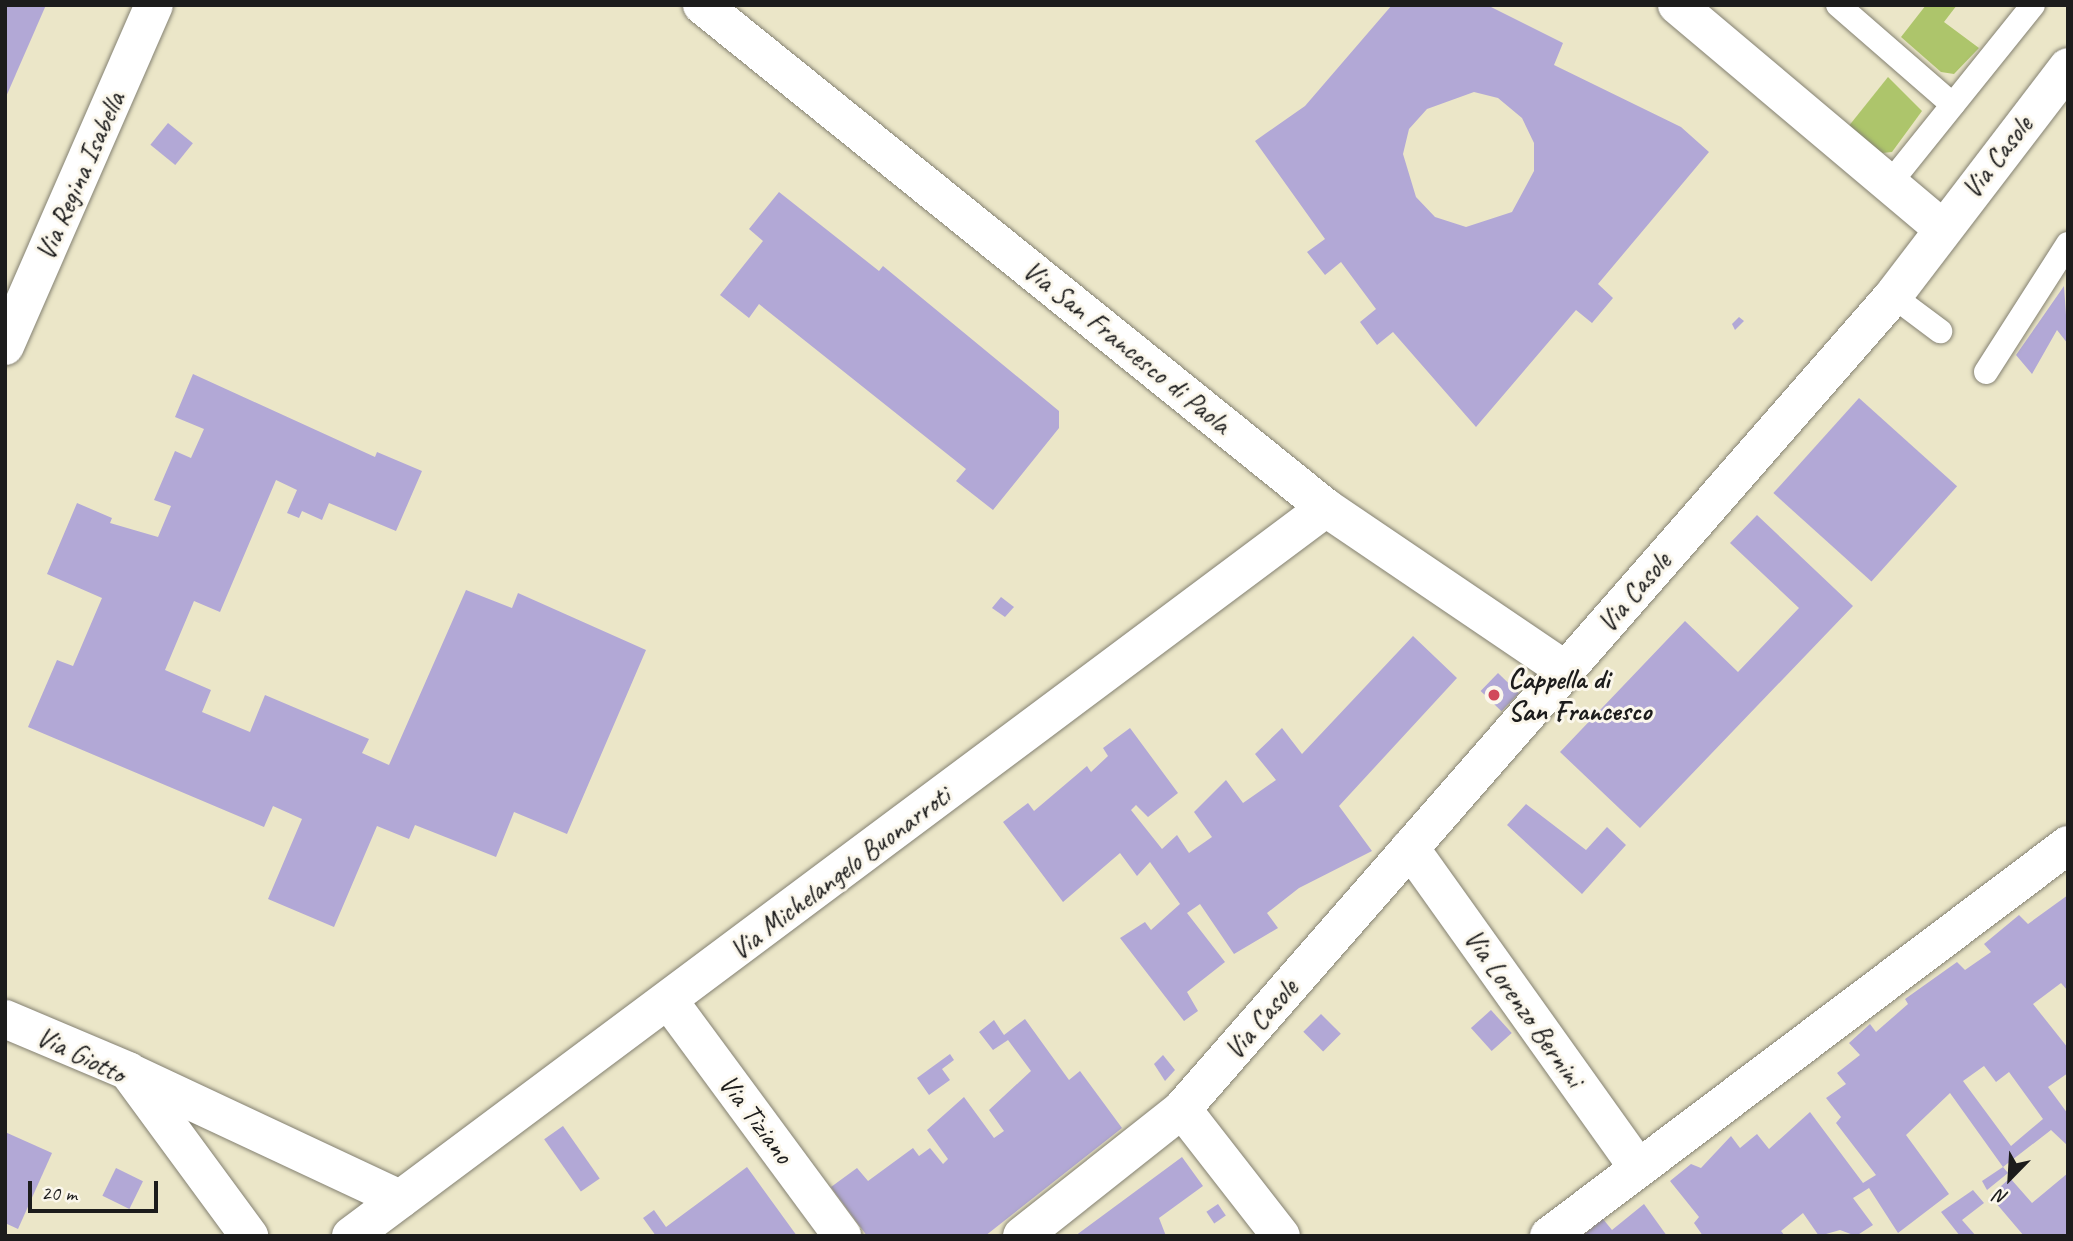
<!DOCTYPE html>
<style>
body{margin:0}
#map{position:relative;width:2073px;height:1241px;overflow:hidden;background:#ebe6c8;font-family:Caveat,sans-serif}
div>[style]{position:absolute}
.green>*{inset:0;background:#adc56b}
.building>*{inset:0;background:#b2a8d6;transform-origin:0 0}
.roads{filter:drop-shadow(0 0 2px #848172) drop-shadow(0 0 2px #848172)}
.service>*{height:24px;margin:-12px;padding:0 12px;transform-origin:12px;border-radius:12px;background:#fff}
.minor>*{height:38px;margin:-19px;padding:0 19px;transform-origin:19px;border-radius:19px;background:#fff}
.dots>*{width:19px;height:19px;translate:-50% -50%;box-sizing:border-box;border:4px solid #fbf7ec;border-radius:50%}
span{translate:-50% -50%;white-space:nowrap;text-align:center;line-height:1.15;-webkit-text-stroke:6px #fbf7ec;paint-order:stroke}
.street-label{font-size:28px;color:#1c1c1c}
.poi-label{font-size:28px;color:#1c1c1c;font-weight:700}
.left{translate:0 -50%;text-align:left}
.frame{position:absolute;inset:0;border:7px solid #1c1c1c;pointer-events:none}
.north{position:absolute;left:1975px;top:1143px;width:70px;height:70px;-webkit-text-stroke:5px #fbf7ec;paint-order:stroke;rotate:204deg;font-size:19px;font-weight:700;line-height:28px;text-align:center;color:#1c1c1c}
.north::after{content:'';display:block;margin:auto;width:24px;height:32px;background:#1c1c1c;clip-path:polygon(50% 0,100% 100%,50% 72%,0 100%)}
.scale{position:absolute;left:28px;top:1181px;width:130px;height:32px;box-sizing:border-box;border:4px solid #1c1c1c;border-top:0;padding-left:9px;font-size:21px;line-height:24px;white-space:nowrap;color:#1c1c1c;-webkit-text-stroke:5px #fbf7ec;paint-order:stroke}
</style>
<div id="map">
<div class="green">
<div style="clip-path:polygon(1926px 5px,1957px 5px,1944px 22px,1979px 48px,1954px 74px,1941px 72px,1901px 37px)"></div>
<div style="clip-path:polygon(1888px 77px,1922px 111px,1892px 152px,1882px 153px,1848px 127px)"></div>
</div>
<div class="building">
<div style="clip-path:polygon(5px 5px,46px 5px,5px 99px)"></div>
<div style="clip-path:polygon(evenodd,1392px 5px,1487px 5px,1563px 43px,1554px 65px,1681px 127px,1709px 152px,1598px 284px,1613px 298px,1592px 323px,1576px 310px,1476px 427px,1393px 332px,1377px 345px,1360px 322px,1376px 309px,1341px 262px,1325px 275px,1307px 252px,1325px 239px,1255px 141px,1305px 106px,1392px 5px,1474px 92px,1498px 98px,1522px 118px,1534px 143px,1534px 171px,1512px 212px,1466px 227px,1435px 217px,1416px 197px,1403px 154px,1409px 129px,1427px 109px,1474px 92px)"></div>
<div style="left:168px;top:123px;width:32px;height:28px;rotate:39deg"></div>
<div style="clip-path:polygon(779px 192px,879px 271px,883px 266px,1059px 411px,1059px 428px,993px 510px,956px 481px,966px 469px,759px 304px,749px 318px,720px 295px,763px 241px,749px 229px)"></div>
<div style="clip-path:polygon(2064px 286px,2068px 344px,2057px 330px,2032px 374px,2016px 355px)"></div>
<div style="clip-path:polygon(1739px 317px,1744px 321px,1735px 330px,1732px 324px)"></div>
<div style="clip-path:polygon(193px 374px,375px 457px,377px 452px,422px 471px,396px 531px,329px 503px,322px 520px,302px 511px,299px 518px,287px 513px,297px 490px,276px 480px,220px 612px,194px 601px,165px 670px,211px 690px,202px 712px,250px 732px,265px 695px,369px 739px,362px 753px,389px 765px,466px 590px,512px 608px,518px 593px,646px 650px,567px 834px,514px 812px,496px 857px,415px 825px,409px 839px,377px 826px,334px 927px,268px 899px,302px 819px,273px 806px,264px 827px,28px 727px,57px 660px,73px 666px,102px 598px,47px 574px,77px 503px,112px 518px,110px 523px,158px 537px,171px 506px,154px 500px,175px 451px,191px 458px,204px 429px,175px 417px)"></div>
<div style="left:1859px;top:398px;width:132px;height:128px;rotate:42deg"></div>
<div style="clip-path:polygon(1757px 515px,1853px 606px,1640px 828px,1560px 752px,1685px 621px,1738px 672px,1799px 608px,1730px 543px)"></div>
<div style="clip-path:polygon(1001px 597px,1014px 607px,1005px 617px,992px 608px)"></div>
<div style="clip-path:polygon(1413px 636px,1457px 678px,1339px 806px,1372px 851px,1299px 888px,1267px 913px,1278px 928px,1234px 954px,1200px 904px,1187px 913px,1225px 962px,1187px 992px,1198px 1011px,1184px 1021px,1120px 938px,1145px 922px,1151px 930px,1180px 904px,1150px 862px,1137px 876px,1120px 853px,1063px 902px,1003px 822px,1028px 803px,1034px 811px,1087px 766px,1091px 772px,1108px 756px,1103px 748px,1130px 728px,1178px 793px,1148px 817px,1136px 805px,1131px 810px,1162px 849px,1177px 835px,1189px 853px,1212px 837px,1194px 812px,1226px 780px,1243px 803px,1276px 780px,1255px 754px,1282px 728px,1302px 754px)"></div>
<div style="left:1498px;top:673px;width:29px;height:25px;rotate:44deg"></div>
<div style="clip-path:polygon(1526px 804px,1586px 850px,1607px 827px,1626px 845px,1582px 894px,1507px 825px)"></div>
<div style="clip-path:polygon(evenodd,2068px 895px,2068px 991px,2061px 983px,2033px 1004px,2068px 1048px,2068px 1073px,2048px 1087px,2068px 1114px,2068px 1146px,2051px 1130px,2003px 1167px,1950px 1093px,1906px 1135px,1949px 1194px,1898px 1233px,1869px 1188px,1853px 1198px,1873px 1225px,1856px 1236px,1840px 1230px,1819px 1236px,1803px 1213px,1781px 1231px,1785px 1236px,1703px 1236px,1694px 1223px,1699px 1217px,1670px 1181px,1691px 1164px,1701px 1168px,1731px 1136px,1740px 1148px,1757px 1134px,1769px 1149px,1810px 1112px,1863px 1183px,1876px 1175px,1836px 1123px,1841px 1117px,1826px 1098px,1846px 1084px,1837px 1073px,1860px 1055px,1849px 1043px,1870px 1024px,1876px 1032px,1908px 1004px,1905px 999px,1957px 962px,1965px 970px,1991px 952px,1984px 944px,2019px 915px,2028px 924px,2068px 895px,1984px 1066px,1996px 1082px,2009px 1072px,2043px 1119px,2011px 1146px,1963px 1081px,1984px 1066px)"></div>
<div style="left:1491px;top:1010px;width:31px;height:27px;rotate:48deg"></div>
<div style="left:1321px;top:1014px;width:28px;height:25px;rotate:45deg"></div>
<div style="clip-path:polygon(1025px 1019px,1069px 1080px,1080px 1071px,1122px 1128px,985px 1236px,867px 1236px,831px 1187px,857px 1168px,868px 1181px,913px 1148px,919px 1156px,930px 1148px,943px 1164px,948px 1159px,927px 1130px,964px 1097px,994px 1138px,1004px 1131px,989px 1110px,1031px 1071px,1008px 1040px,993px 1050px,979px 1032px,994px 1020px,1004px 1035px)"></div>
<div style="clip-path:polygon(950px 1054px,954px 1060px,942px 1069px,950px 1080px,929px 1095px,917px 1078px)"></div>
<div style="clip-path:polygon(1163px 1055px,1175px 1070px,1165px 1081px,1154px 1064px)"></div>
<div style="left:563px;top:1126px;width:64px;height:23px;rotate:55deg"></div>
<div style="clip-path:polygon(5px 1132px,52px 1153px,18px 1229px,5px 1223px)"></div>
<div style="clip-path:polygon(1182px 1157px,1203px 1186px,1159px 1218px,1166px 1236px,1075px 1236px)"></div>
<div style="clip-path:polygon(747px 1167px,797px 1236px,656px 1236px,643px 1218px,654px 1210px,666px 1227px)"></div>
<div style="clip-path:polygon(2003px 1167px,2008px 1173px,1987px 1190px,1982px 1181px)"></div>
<div style="left:116px;top:1168px;width:30px;height:31px;rotate:26deg"></div>
<div style="clip-path:polygon(2068px 1173px,2068px 1236px,2024px 1236px,1990px 1196px,2010px 1178px,2032px 1203px)"></div>
<div style="clip-path:polygon(1973px 1190px,1984px 1203px,1962px 1220px,1976px 1236px,1960px 1236px,1941px 1212px)"></div>
<div style="left:1218px;top:1204px;width:14px;height:14px;rotate:56deg"></div>
<div style="clip-path:polygon(1644px 1204px,1667px 1236px,1582px 1236px,1603px 1219px,1612px 1230px)"></div>
</div>
<div class="roads">
<div class="service">
<div style="left:1838px;top:5px;width:152px;rotate:41deg"></div>
<div style="left:1890px;top:183px;width:228px;rotate:-51.2deg"></div>
<div style="left:1893px;top:296px;width:59px;rotate:36.7deg"></div>
<div style="left:1986px;top:372px;width:152px;rotate:-57.4deg"></div>
</div>
<div class="minor">
<div style="left:702px;top:5px;width:801px;rotate:38.87deg"></div>
<div style="left:1326px;top:508px;width:289px;rotate:34.1deg"></div>
<div style="left:1677px;top:5px;width:345px;rotate:40.1deg"></div>
<div style="left:5px;top:346px;width:372px;rotate:-66.4deg"></div>
<div style="left:1410px;top:848px;width:393px;rotate:54.5deg"></div>
<div style="left:669px;top:1001px;width:292px;rotate:53.6deg"></div>
<div style="left:5px;top:1019px;width:134px;rotate:22.9deg"></div>
<div style="left:128px;top:1071px;width:205px;rotate:53.7deg"></div>
<div style="left:133px;top:1074px;width:295px;rotate:25.1deg"></div>
<div style="left:1182px;top:1109px;width:161px;rotate:52.1deg"></div>
<div style="left:351px;top:1236px;width:1217px;rotate:-36.75deg"></div>
<div style="left:1022px;top:1236px;width:204px;rotate:-38.4deg"></div>
<div style="left:1182px;top:1109px;width:1080px;rotate:-48.83deg"></div>
<div style="left:1893px;top:296px;width:288px;rotate:-52.6deg"></div>
<div style="left:1549px;top:1236px;width:650px;rotate:-36.99deg"></div>
</div>
</div>
<div class="dots">
<div style="left:1494px;top:695px;background:#d1495b"></div>
</div>
<div class="street-label">
<span style="left:1997px;top:157px;rotate:-52deg">Via Casole</span>
<span style="left:80px;top:176px;rotate:-66deg">Via Regina Isabella</span>
<span style="left:1127px;top:347px;rotate:39deg">Via San Francesco di Paola</span>
<span style="left:1634px;top:592px;rotate:-49deg">Via Casole</span>
<span style="left:840px;top:873px;rotate:-37deg">Via Michelangelo Buonarroti</span>
<span style="left:1524px;top:1008px;rotate:55deg">Via Lorenzo Bernini</span>
<span style="left:1261px;top:1019px;rotate:-49deg">Via Casole</span>
<span style="left:81px;top:1055px;rotate:26deg">Via Giotto</span>
<span style="left:756px;top:1119px;rotate:53deg">Via Tiziano</span>
</div>
<div class="poi-label">
<span class="left" style="left:1508px;top:695px">Cappella di<br>San Francesco</span>
</div>
<div class="frame"></div>
<div class="north">N</div>
<div class="scale">20 m</div>
</div>
